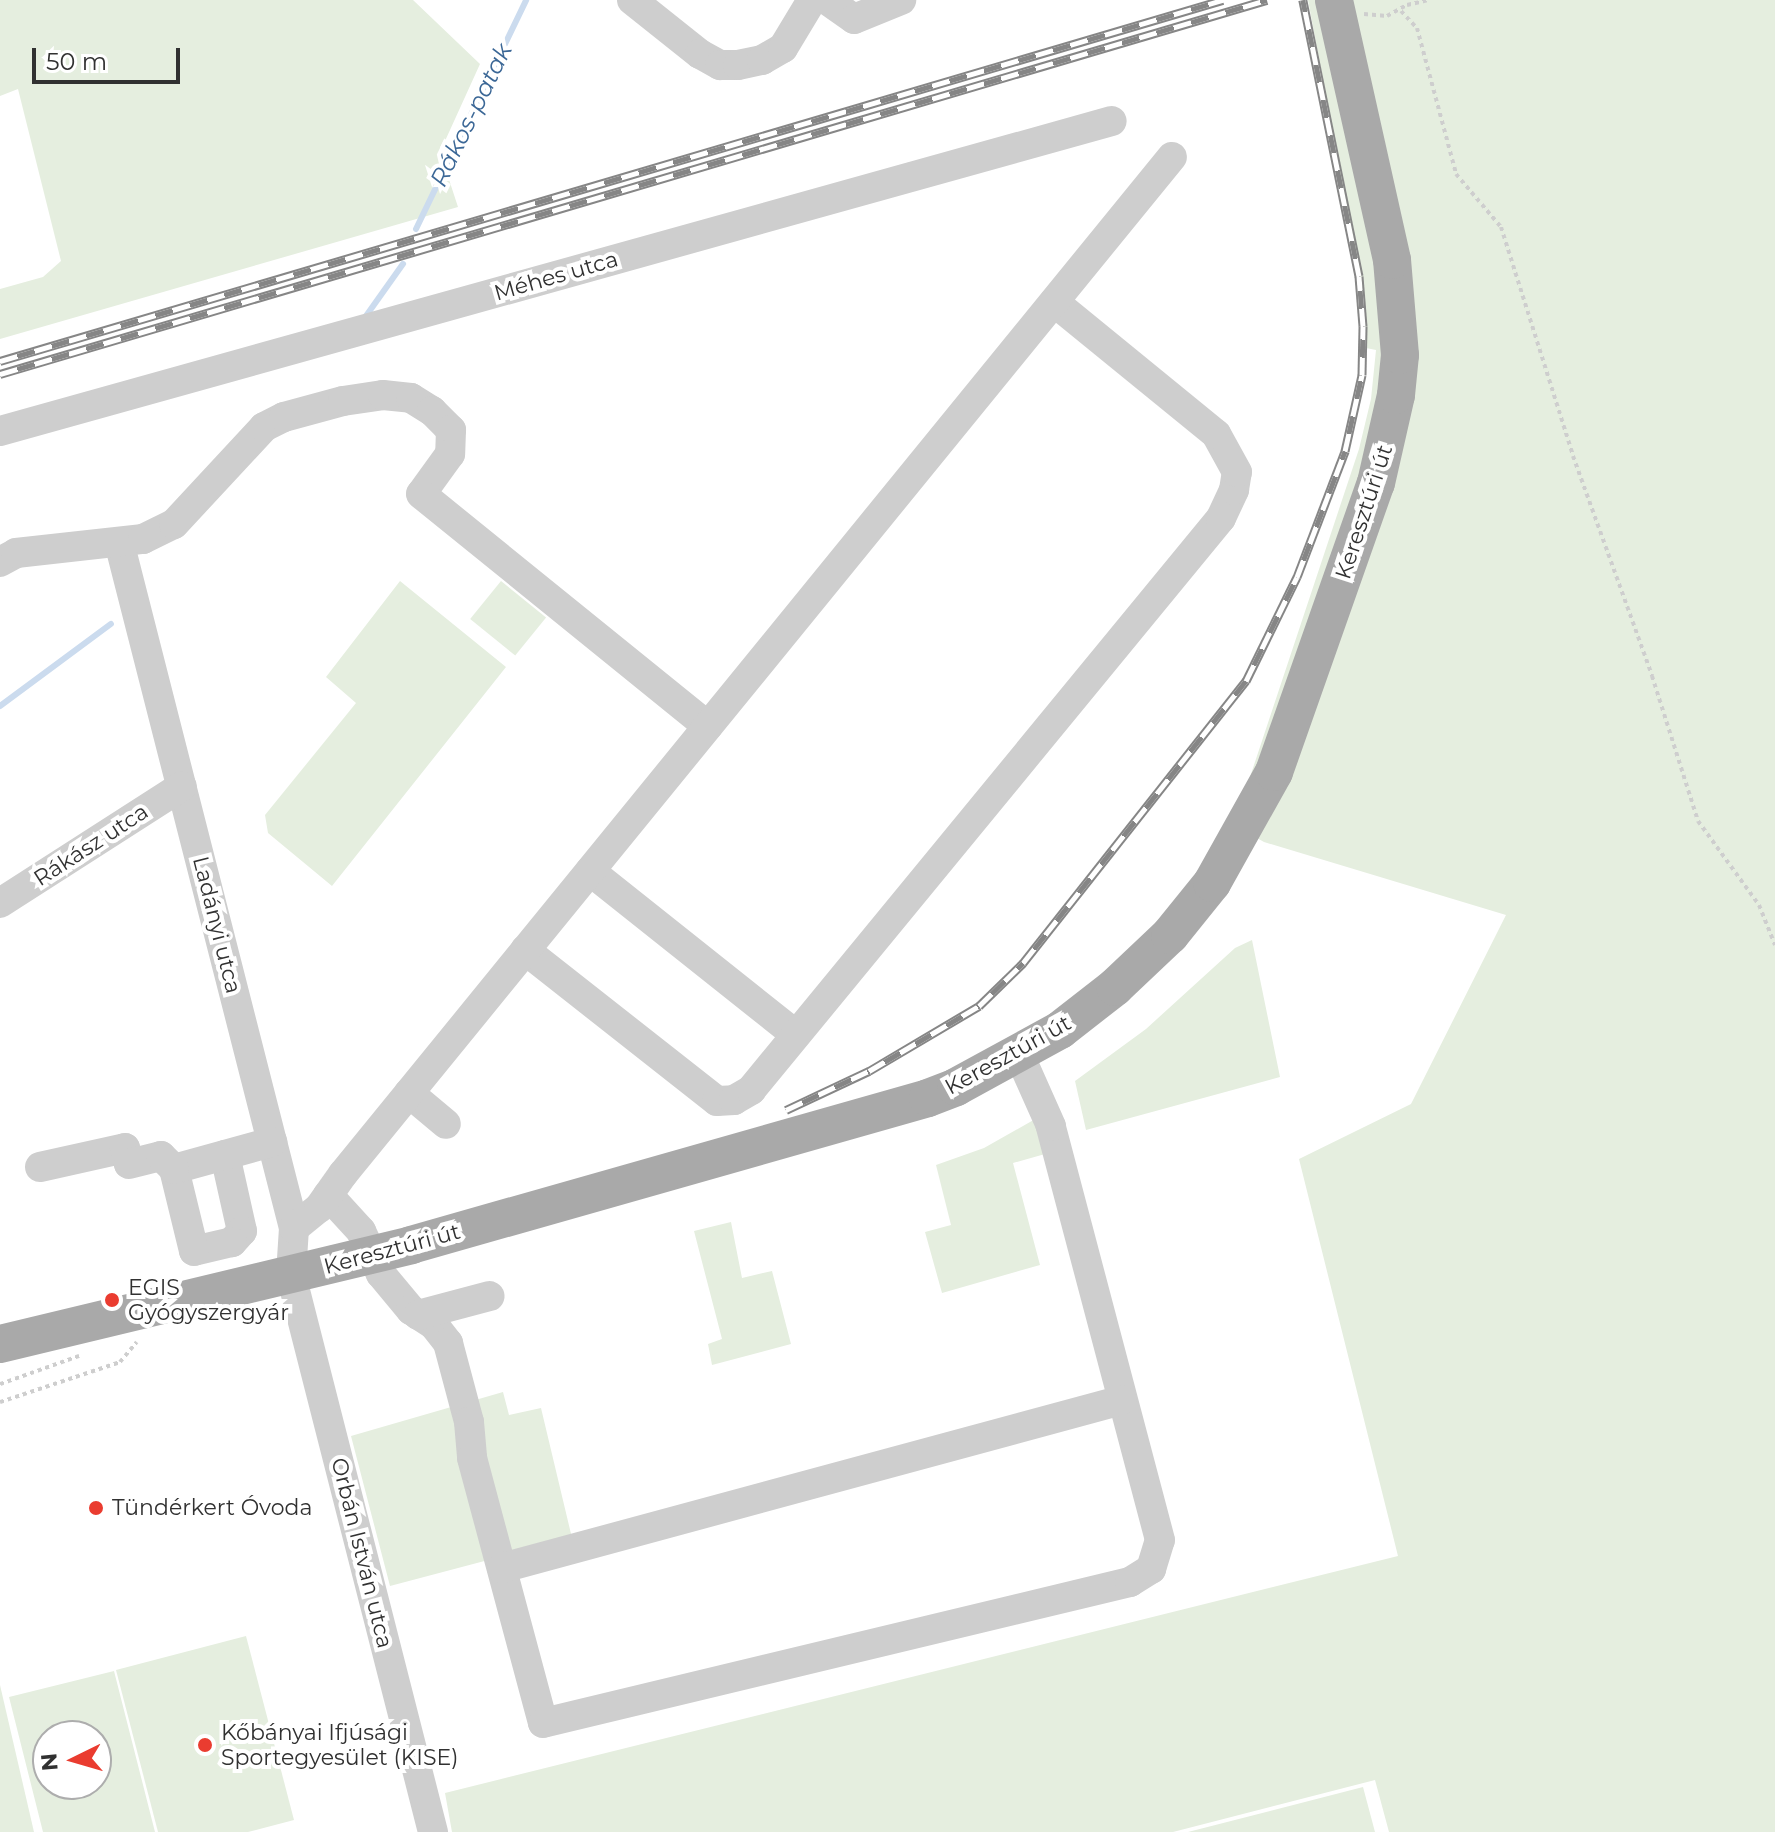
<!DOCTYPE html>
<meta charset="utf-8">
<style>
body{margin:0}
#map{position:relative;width:1775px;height:1832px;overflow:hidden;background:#fff;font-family:Montserrat,sans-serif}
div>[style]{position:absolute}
.green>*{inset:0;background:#e5eedf;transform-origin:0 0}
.stream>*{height:6px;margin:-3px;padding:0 3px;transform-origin:3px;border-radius:3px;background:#cbdbee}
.path>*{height:4px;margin-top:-2px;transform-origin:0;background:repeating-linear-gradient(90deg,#cecece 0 4px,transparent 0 8px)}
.minor>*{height:30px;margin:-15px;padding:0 15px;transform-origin:15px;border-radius:15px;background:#cecece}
.major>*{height:38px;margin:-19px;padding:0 19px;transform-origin:19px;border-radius:19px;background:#a9a9a9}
.rail>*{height:9px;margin-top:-4.5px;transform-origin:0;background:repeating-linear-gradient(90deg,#fff 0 18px,#868686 0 36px);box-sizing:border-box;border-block:2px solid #868686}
.dots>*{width:22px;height:22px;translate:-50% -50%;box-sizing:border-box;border:4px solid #fff;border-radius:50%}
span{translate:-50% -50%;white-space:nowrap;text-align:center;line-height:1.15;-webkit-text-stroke:8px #fff;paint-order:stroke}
.street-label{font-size:22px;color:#313131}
.poi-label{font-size:22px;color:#313131}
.left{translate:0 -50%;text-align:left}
.water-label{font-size:24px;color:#3b6796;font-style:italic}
.north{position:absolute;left:32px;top:1720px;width:80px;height:80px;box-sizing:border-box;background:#fff;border:2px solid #adadad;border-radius:50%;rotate:265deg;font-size:22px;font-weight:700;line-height:32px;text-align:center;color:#313131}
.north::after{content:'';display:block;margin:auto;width:28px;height:36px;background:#ea3c30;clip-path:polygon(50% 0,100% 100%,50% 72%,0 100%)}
.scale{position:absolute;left:32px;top:48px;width:148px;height:36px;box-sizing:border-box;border:4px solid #313131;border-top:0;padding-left:10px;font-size:24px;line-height:28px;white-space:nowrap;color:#313131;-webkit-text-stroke:6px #fff;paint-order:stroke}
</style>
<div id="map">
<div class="green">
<div style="clip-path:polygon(0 0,413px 0,480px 64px,440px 152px,458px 207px,0 339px,0 289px,43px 277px,61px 261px,18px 89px,0 96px)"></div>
<div style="clip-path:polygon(1308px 0,1775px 0,1775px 1832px,1389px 1832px,1375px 1780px,1173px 1832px,452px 1832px,445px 1793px,1398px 1556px,1299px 1159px,1411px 1104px,1506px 915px,1264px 842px,1227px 821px,1249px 780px,1359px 449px,1371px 399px,1376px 350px,1366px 348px,1365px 305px)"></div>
<div style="clip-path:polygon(400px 581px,506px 667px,332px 886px,268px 833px,265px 815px,356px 703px,326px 677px)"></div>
<div style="left:501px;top:581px;width:58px;height:49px;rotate:39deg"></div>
<div style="clip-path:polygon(1252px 940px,1280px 1077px,1086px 1130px,1075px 1081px,1146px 1029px,1235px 948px)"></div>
<div style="clip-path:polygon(1037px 1118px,1045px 1154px,1013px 1163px,1040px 1265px,942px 1293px,925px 1232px,951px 1225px,936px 1165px,984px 1148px)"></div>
<div style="clip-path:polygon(731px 1222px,742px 1278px,772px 1271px,791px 1344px,712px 1365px,708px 1344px,722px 1339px,694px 1231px)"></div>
<div style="clip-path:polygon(503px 1392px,509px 1415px,541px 1408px,572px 1538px,390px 1586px,351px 1436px)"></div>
<div style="clip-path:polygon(246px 1636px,294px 1820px,248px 1832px,158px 1832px,116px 1670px)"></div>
<div style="clip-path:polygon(evenodd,114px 1671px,155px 1832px,43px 1832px,9px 1697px,114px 1671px,48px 1736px,96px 1736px,96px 1784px,48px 1784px,48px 1736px)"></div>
<div style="clip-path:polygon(0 1685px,34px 1832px,0 1832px)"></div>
<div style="clip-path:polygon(1363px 1787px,1375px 1832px,1188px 1832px)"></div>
</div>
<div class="stream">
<div style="left:416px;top:229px;width:254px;rotate:-64.3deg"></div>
<div style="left:366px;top:316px;width:64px;rotate:-54.6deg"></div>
<div style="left:0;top:706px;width:138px;rotate:-36.5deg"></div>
</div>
<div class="path">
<div style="left:1401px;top:11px;width:23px;rotate:47deg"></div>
<div style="left:1417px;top:28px;width:151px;rotate:75deg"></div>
<div style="left:1456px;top:174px;width:70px;rotate:49.7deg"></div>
<div style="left:1501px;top:227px;width:240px;rotate:72.5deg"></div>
<div style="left:1573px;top:456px;width:234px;rotate:70.2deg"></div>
<div style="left:1652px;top:676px;width:152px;rotate:72.4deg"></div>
<div style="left:1698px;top:821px;width:104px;rotate:54deg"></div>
<div style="left:1759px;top:905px;width:43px;rotate:68.2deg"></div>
<div style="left:1364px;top:14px;width:23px;rotate:5deg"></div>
<div style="left:1387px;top:16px;width:23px;rotate:-29deg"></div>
<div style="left:1407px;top:5px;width:23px;rotate:-13deg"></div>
<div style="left:0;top:1384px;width:84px;rotate:-19.5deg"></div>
<div style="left:0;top:1402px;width:126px;rotate:-18.4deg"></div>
<div style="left:120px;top:1362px;width:26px;rotate:-50deg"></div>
</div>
<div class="minor">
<div style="left:632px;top:0;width:87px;rotate:38.5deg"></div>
<div style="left:700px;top:54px;width:23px;rotate:29deg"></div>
<div style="left:720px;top:65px;width:18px"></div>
<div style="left:738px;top:65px;width:25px;rotate:-12deg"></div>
<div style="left:762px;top:60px;width:24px;rotate:-30deg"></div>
<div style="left:783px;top:48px;width:56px;rotate:-58.9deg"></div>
<div style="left:827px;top:0;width:33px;rotate:35deg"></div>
<div style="left:854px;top:19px;width:51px;rotate:-22deg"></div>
<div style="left:0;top:431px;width:1154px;rotate:-15.58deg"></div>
<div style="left:119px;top:542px;width:708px;rotate:75.69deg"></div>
<div style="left:294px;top:1228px;width:47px;rotate:93.7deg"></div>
<div style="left:291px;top:1275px;width:575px;rotate:75.7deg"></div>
<div style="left:0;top:562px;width:18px;rotate:-29deg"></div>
<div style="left:16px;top:553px;width:128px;rotate:-6.3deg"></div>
<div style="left:143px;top:539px;width:34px;rotate:-26deg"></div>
<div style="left:174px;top:524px;width:132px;rotate:-47.1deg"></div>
<div style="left:264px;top:427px;width:22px;rotate:-27deg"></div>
<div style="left:284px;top:417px;width:61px;rotate:-15.2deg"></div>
<div style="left:343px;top:401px;width:40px;rotate:-8.5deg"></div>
<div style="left:383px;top:395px;width:28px;rotate:6deg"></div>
<div style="left:411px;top:398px;width:25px;rotate:32deg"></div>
<div style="left:432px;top:411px;width:27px;rotate:45deg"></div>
<div style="left:451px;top:430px;width:24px;rotate:92deg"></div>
<div style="left:450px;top:454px;width:49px;rotate:125.9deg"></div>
<div style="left:421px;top:494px;width:369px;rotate:39deg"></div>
<div style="left:590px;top:871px;width:263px;rotate:38.5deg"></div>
<div style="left:0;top:903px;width:216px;rotate:-32.7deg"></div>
<div style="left:525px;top:950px;width:244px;rotate:38.2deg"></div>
<div style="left:717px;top:1101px;width:17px;rotate:-3deg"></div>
<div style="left:734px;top:1100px;width:20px;rotate:-30deg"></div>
<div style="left:751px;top:1090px;width:740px;rotate:-50.59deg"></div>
<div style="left:1221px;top:518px;width:31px;rotate:-65deg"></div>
<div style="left:1234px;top:490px;width:18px;rotate:-81deg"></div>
<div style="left:1237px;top:472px;width:43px;rotate:-118.9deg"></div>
<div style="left:1216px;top:434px;width:209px;rotate:-140.8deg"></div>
<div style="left:409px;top:1093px;width:48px;rotate:40deg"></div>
<div style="left:225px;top:1155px;width:78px;rotate:77.4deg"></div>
<div style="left:242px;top:1231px;width:15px;rotate:132deg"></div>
<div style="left:232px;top:1242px;width:39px;rotate:167deg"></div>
<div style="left:194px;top:1251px;width:84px;rotate:-103.7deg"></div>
<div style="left:174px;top:1169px;width:102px;rotate:-15.4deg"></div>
<div style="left:40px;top:1167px;width:87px;rotate:-12.6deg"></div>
<div style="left:125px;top:1148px;width:16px;rotate:76deg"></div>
<div style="left:129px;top:1164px;width:33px;rotate:-14deg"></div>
<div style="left:161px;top:1156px;width:18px;rotate:45deg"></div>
<div style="left:328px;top:1195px;width:49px;rotate:47.5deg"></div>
<div style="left:361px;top:1231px;width:47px;rotate:65.1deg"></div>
<div style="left:381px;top:1274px;width:47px;rotate:50.2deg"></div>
<div style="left:411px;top:1310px;width:27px;rotate:33deg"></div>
<div style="left:434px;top:1325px;width:23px;rotate:52deg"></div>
<div style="left:448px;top:1343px;width:82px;rotate:75.1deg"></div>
<div style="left:469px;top:1422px;width:36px;rotate:85deg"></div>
<div style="left:472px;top:1458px;width:274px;rotate:75deg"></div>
<div style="left:543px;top:1723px;width:604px;rotate:-13.51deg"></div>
<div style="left:1130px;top:1582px;width:25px;rotate:-32deg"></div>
<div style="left:1151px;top:1569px;width:30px;rotate:-73deg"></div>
<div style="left:1160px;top:1540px;width:428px;rotate:-104.8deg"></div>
<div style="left:1051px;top:1126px;width:79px;rotate:-114deg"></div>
<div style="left:294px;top:1228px;width:32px;rotate:-39deg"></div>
<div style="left:319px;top:1208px;width:42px;rotate:-54.8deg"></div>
<div style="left:343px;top:1174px;width:1312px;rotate:-50.82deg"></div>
<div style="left:418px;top:1315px;width:74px;rotate:-14.8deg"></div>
<div style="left:502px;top:1568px;width:642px;rotate:-15.16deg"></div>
</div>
<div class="major">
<div style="left:0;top:1344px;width:423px;rotate:-13.5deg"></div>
<div style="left:411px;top:1245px;width:537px;rotate:-15.87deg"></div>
<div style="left:928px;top:1098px;width:30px;rotate:-21deg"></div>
<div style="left:956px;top:1087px;width:119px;rotate:-28.7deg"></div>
<div style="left:1060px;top:1030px;width:70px;rotate:-38deg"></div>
<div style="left:1115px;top:987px;width:76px;rotate:-43.4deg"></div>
<div style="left:1170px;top:935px;width:67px;rotate:-51.1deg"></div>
<div style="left:1212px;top:883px;width:127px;rotate:-60.8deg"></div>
<div style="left:1274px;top:772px;width:306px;rotate:-70.6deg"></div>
<div style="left:1376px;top:483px;width:90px;rotate:-77.2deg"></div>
<div style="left:1396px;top:395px;width:40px;rotate:-84.3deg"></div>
<div style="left:1400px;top:355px;width:95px;rotate:-94.8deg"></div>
<div style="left:1392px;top:260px;width:266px;rotate:-102.6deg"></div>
</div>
<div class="rail">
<div style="left:0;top:361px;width:1275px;rotate:-16.45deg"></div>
<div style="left:0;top:374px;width:1321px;rotate:-16.45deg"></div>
<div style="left:786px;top:1110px;width:92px;rotate:-25.2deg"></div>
<div style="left:869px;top:1071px;width:128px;rotate:-30.6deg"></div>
<div style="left:979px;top:1006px;width:62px;rotate:-44.3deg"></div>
<div style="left:1023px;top:963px;width:360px;rotate:-51.7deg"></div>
<div style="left:1246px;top:681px;width:116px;rotate:-63.9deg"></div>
<div style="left:1297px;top:577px;width:135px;rotate:-69.1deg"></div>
<div style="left:1345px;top:451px;width:78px;rotate:-77.4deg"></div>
<div style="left:1362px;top:375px;width:49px;rotate:-88.8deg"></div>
<div style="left:1363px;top:326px;width:50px;rotate:-94.6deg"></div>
<div style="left:1359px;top:276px;width:282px;rotate:-101.5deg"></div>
</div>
<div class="dots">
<div style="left:112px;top:1300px;background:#ea3c30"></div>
<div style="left:96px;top:1508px;background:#ea3c30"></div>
<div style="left:205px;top:1745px;background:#ea3c30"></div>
</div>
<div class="street-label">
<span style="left:556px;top:276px;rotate:-16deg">Méhes utca</span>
<span style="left:1364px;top:512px;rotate:-72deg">Keresztúri út</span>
<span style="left:91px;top:845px;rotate:-33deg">Rákász utca</span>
<span style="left:217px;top:925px;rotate:76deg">Ladányi utca</span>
<span style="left:1008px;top:1055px;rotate:-29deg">Keresztúri út</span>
<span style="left:392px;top:1249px;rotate:-15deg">Keresztúri út</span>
<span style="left:362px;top:1553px;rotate:76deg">Orbán István utca</span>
</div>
<div class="poi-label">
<span class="left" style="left:128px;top:1300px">EGIS<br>Gyógyszergyár</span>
<span class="left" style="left:112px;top:1508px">Tündérkert Óvoda</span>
<span class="left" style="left:221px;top:1745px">Kőbányai Ifjúsági<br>Sportegyesület (KISE)</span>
</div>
<div class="water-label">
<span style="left:471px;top:115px;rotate:-64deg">Rákos-patak</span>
</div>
<div class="north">N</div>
<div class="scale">50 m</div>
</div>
